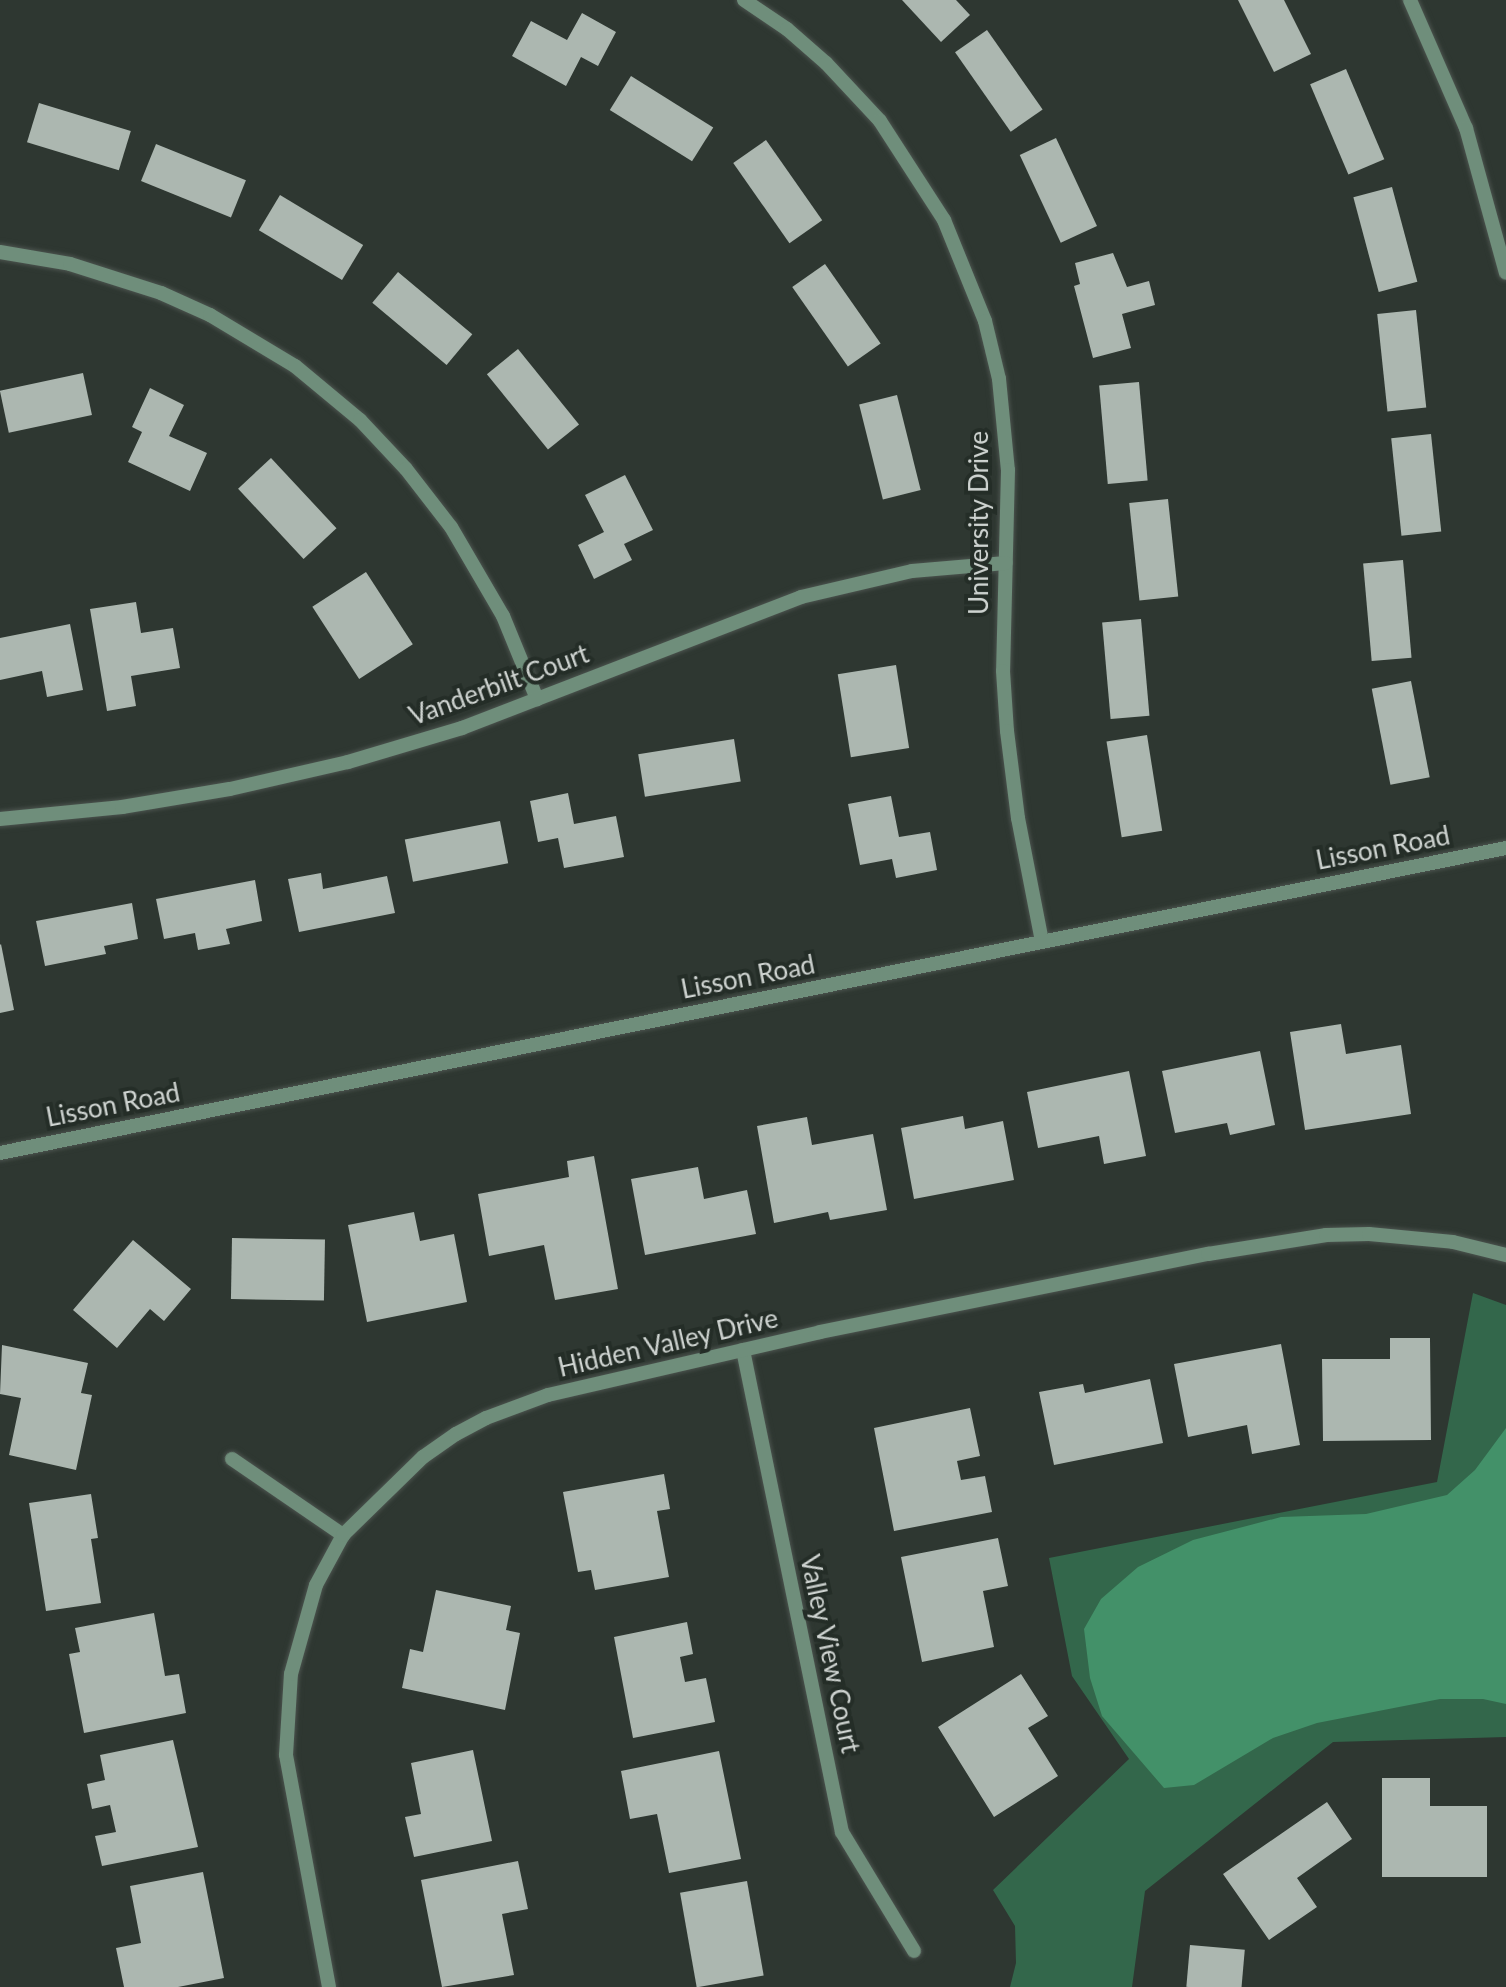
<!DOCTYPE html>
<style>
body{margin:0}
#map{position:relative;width:1506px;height:1987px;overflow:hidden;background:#2e3731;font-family:Lato,sans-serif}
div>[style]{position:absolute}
.green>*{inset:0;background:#33674b}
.water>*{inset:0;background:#439169}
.building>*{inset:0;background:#acb7b0;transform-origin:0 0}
.roads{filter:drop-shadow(0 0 2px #4b534e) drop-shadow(0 0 2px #4b534e)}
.minor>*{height:14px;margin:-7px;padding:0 7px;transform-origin:7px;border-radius:7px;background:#6f8e7b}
span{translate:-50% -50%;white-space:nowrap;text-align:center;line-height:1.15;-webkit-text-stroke:8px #242d27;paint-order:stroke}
.street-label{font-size:26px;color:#cfd4d1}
</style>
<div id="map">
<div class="green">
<div style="clip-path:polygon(1473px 1293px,1506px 1305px,1506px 1737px,1333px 1742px,1145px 1891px,1132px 1987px,1010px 1987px,1016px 1963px,1015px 1926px,993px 1890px,1129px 1759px,1072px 1676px,1049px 1558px,1437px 1482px)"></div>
</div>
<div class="water">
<div style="clip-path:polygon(1506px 1428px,1506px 1704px,1483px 1699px,1440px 1699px,1317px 1723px,1273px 1738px,1194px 1785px,1164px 1788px,1102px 1716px,1090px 1678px,1084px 1629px,1101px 1599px,1138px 1567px,1193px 1540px,1281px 1517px,1366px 1514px,1447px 1495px,1475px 1470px)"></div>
</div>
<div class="building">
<div style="clip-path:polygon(902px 0,956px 0,970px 15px,941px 42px)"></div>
<div style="clip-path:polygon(1238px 0,1284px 0,1311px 54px,1274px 72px)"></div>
<div style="clip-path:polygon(582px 13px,616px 32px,598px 66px,581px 57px,566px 86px,512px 56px,531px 21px,567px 40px)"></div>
<div style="left:987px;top:30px;width:97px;height:39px;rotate:55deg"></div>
<div style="left:1346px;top:69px;width:98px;height:39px;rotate:67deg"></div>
<div style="left:631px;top:76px;width:97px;height:40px;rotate:32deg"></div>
<div style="left:39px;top:103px;width:96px;height:41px;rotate:17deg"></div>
<div style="left:1056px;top:138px;width:97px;height:40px;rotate:65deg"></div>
<div style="left:766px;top:140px;width:98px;height:40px;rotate:55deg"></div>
<div style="left:156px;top:144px;width:97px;height:40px;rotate:22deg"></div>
<div style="left:1392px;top:187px;width:98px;height:40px;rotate:75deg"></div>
<div style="left:280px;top:195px;width:97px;height:41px;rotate:31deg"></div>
<div style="clip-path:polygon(1113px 253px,1127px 287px,1149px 281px,1155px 305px,1122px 314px,1131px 348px,1093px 358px,1074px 286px,1080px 284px,1075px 263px)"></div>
<div style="left:825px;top:264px;width:97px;height:40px;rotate:55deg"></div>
<div style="left:398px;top:272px;width:97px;height:40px;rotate:40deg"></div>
<div style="left:1416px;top:310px;width:98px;height:39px;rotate:84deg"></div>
<div style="left:518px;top:349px;width:97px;height:40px;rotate:51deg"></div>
<div style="left:83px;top:373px;width:43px;height:85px;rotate:78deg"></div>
<div style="left:1139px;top:382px;width:99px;height:40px;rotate:85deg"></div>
<div style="clip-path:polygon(150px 388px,184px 405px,169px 436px,207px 453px,190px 491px,128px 462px,142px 432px,132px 427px)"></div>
<div style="left:897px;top:395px;width:98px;height:39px;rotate:76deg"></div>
<div style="left:1431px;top:434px;width:98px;height:40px;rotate:84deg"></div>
<div style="left:271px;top:458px;width:96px;height:45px;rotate:47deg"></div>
<div style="clip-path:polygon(625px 475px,653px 530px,624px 544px,632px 560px,594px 579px,578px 545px,604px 532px,585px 495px)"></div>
<div style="left:1168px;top:499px;width:98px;height:39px;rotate:84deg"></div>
<div style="left:1403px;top:560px;width:98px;height:40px;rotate:85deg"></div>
<div style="left:366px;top:572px;width:86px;height:64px;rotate:57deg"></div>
<div style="clip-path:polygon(136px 602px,141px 633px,173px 628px,180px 668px,131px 676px,136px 706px,107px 711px,90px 609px)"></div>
<div style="left:1141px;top:619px;width:97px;height:39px;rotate:85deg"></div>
<div style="clip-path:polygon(70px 624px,83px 690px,47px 697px,42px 671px,0 680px,0 638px)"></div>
<div style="left:896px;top:665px;width:84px;height:59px;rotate:81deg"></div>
<div style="left:1411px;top:681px;width:98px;height:40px;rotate:79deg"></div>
<div style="left:1147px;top:735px;width:97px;height:41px;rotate:81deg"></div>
<div style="left:734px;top:739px;width:43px;height:97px;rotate:81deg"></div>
<div style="clip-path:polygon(568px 793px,574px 824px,616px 816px,624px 857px,564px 868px,558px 838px,538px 842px,530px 801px)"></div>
<div style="clip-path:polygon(891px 796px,899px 837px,930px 832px,937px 870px,896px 878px,892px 859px,860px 865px,848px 804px)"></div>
<div style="left:500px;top:821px;width:43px;height:97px;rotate:79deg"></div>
<div style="clip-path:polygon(321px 873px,323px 889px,387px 876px,395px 913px,299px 932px,288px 879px)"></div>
<div style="clip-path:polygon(255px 880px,262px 921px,226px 929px,230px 944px,198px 950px,195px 933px,164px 939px,156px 899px)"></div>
<div style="clip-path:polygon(132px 903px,138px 939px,104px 946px,106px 954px,45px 966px,36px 921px)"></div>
<div style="clip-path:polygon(1px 944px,14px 1010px,0 1013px,0 945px)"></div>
<div style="clip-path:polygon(1341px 1024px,1346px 1054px,1401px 1045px,1411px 1114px,1305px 1130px,1290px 1032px)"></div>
<div style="clip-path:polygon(1260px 1051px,1275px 1125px,1230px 1135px,1227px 1123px,1175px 1133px,1162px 1071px)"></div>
<div style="clip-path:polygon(1129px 1071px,1146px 1156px,1104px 1164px,1099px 1136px,1038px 1148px,1027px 1092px)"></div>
<div style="clip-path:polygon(963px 1116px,965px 1129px,1003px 1121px,1014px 1180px,914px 1199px,901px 1128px)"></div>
<div style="clip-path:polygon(807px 1117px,812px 1145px,873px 1134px,887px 1210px,830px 1220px,828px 1212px,774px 1223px,757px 1126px)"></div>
<div style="clip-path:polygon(594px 1156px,618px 1289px,555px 1300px,544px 1245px,489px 1256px,478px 1194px,569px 1177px,567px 1161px)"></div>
<div style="clip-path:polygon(698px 1167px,704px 1199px,747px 1190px,756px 1234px,645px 1255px,631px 1179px)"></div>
<div style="clip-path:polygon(414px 1212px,420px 1241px,454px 1234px,467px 1302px,367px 1322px,348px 1225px)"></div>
<div style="left:232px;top:1238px;width:93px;height:61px;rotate:1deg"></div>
<div style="clip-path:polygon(133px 1240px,191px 1289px,164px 1321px,150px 1309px,117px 1348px,73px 1310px)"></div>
<div style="clip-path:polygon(1390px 1338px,1430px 1338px,1431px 1440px,1323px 1441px,1322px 1359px,1390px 1359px)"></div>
<div style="clip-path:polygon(1281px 1344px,1300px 1445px,1252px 1454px,1247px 1425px,1188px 1437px,1174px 1364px)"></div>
<div style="clip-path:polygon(2px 1345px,88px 1363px,81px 1393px,92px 1395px,76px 1470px,9px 1455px,21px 1398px,0 1394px)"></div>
<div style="clip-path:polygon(1150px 1379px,1163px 1443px,1054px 1465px,1039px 1392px,1083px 1384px,1085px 1393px)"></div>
<div style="clip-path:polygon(970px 1408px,980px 1456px,957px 1461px,961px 1480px,985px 1476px,992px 1512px,894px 1531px,874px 1428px)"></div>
<div style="clip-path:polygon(664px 1474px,670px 1509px,657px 1511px,669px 1577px,595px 1590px,591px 1570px,578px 1572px,563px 1492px)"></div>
<div style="clip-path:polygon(91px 1494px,98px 1538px,91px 1539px,101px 1603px,46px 1611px,29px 1503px)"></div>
<div style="clip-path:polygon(998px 1538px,1008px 1586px,983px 1591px,994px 1647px,922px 1662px,901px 1557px)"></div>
<div style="clip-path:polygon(436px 1590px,511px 1606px,506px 1630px,520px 1633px,505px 1710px,402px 1688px,410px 1649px,423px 1652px)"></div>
<div style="clip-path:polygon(154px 1613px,165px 1676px,179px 1674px,186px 1713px,84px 1733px,69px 1654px,80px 1652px,75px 1628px)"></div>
<div style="clip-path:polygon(687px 1622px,693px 1654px,680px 1657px,685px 1682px,706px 1678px,715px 1722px,633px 1738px,614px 1637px)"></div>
<div style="clip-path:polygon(1021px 1674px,1048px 1716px,1028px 1728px,1058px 1776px,994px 1817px,938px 1727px)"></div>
<div style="clip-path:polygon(173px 1740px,198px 1847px,102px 1866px,95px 1836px,116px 1832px,110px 1805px,92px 1809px,87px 1784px,105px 1780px,100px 1755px)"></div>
<div style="clip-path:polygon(473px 1750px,492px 1841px,414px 1857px,405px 1817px,421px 1814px,411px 1763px)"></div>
<div style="clip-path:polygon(719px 1751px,741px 1859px,669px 1873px,657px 1814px,630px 1819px,621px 1771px)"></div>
<div style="clip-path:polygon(1382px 1778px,1430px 1778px,1430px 1806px,1487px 1806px,1487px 1877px,1382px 1877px)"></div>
<div style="clip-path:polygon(1327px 1802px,1352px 1839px,1297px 1878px,1317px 1907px,1269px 1940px,1223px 1874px)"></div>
<div style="clip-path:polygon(518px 1861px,528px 1909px,502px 1914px,514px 1975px,442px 1987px,421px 1880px)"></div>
<div style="clip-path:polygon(203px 1872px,224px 1978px,178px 1987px,124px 1987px,116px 1948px,141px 1943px,130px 1886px)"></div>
<div style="left:747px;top:1881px;width:96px;height:68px;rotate:80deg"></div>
<div style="left:1190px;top:1945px;width:55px;height:42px;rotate:5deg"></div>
</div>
<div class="roads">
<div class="minor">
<div style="left:744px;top:0;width:52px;rotate:34deg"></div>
<div style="left:787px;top:29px;width:52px;rotate:41.1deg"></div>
<div style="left:826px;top:63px;width:79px;rotate:47deg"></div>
<div style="left:880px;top:121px;width:118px;rotate:57.1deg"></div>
<div style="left:944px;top:220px;width:109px;rotate:67.9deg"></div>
<div style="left:985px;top:321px;width:60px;rotate:76.4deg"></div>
<div style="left:999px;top:379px;width:91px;rotate:84.4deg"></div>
<div style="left:1008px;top:470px;width:201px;rotate:91.4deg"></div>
<div style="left:1003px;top:671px;width:60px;rotate:86.2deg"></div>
<div style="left:1007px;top:731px;width:88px;rotate:82.8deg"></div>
<div style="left:1018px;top:818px;width:126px;rotate:79deg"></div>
<div style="left:1410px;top:0;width:140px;rotate:66.4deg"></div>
<div style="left:1466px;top:128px;width:150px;rotate:74.6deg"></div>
<div style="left:0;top:252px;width:71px;rotate:9.7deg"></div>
<div style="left:70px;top:264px;width:96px;rotate:17.7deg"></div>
<div style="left:161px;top:293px;width:54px;rotate:24.2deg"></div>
<div style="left:210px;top:315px;width:99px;rotate:31deg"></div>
<div style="left:295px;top:366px;width:85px;rotate:39.7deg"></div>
<div style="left:360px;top:420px;width:67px;rotate:46.8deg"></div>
<div style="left:406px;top:469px;width:73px;rotate:52.2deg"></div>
<div style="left:451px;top:527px;width:103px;rotate:59.7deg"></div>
<div style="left:503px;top:616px;width:90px;rotate:67.7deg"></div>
<div style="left:0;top:819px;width:123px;rotate:-5.6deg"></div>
<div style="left:122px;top:807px;width:109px;rotate:-9.5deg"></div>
<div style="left:230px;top:789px;width:121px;rotate:-12.9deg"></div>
<div style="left:348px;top:762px;width:119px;rotate:-16.6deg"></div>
<div style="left:462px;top:728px;width:363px;rotate:-21.1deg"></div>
<div style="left:801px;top:597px;width:114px;rotate:-13.2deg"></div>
<div style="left:912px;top:571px;width:94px;rotate:-4.9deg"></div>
<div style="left:0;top:1153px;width:1537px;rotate:-11.45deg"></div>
<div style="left:743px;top:1350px;width:492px;rotate:78.4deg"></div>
<div style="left:842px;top:1832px;width:139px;rotate:58.8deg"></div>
<div style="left:232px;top:1459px;width:135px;rotate:34.4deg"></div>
<div style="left:329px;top:1987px;width:236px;rotate:-100.5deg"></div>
<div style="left:286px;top:1755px;width:81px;rotate:-86.5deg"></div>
<div style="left:291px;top:1674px;width:92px;rotate:-74.3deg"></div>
<div style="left:316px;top:1585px;width:57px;rotate:-61.6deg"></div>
<div style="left:343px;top:1535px;width:112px;rotate:-44.3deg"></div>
<div style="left:423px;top:1457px;width:40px;rotate:-34.9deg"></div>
<div style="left:456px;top:1434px;width:34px;rotate:-28deg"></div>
<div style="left:486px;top:1418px;width:66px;rotate:-20.4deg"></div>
<div style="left:548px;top:1395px;width:279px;rotate:-13deg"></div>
<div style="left:820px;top:1332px;width:396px;rotate:-11.4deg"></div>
<div style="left:1208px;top:1254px;width:120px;rotate:-9.1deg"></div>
<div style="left:1326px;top:1235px;width:43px;rotate:-1.3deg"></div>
<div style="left:1369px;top:1234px;width:84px;rotate:5.4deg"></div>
<div style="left:1453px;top:1242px;width:55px;rotate:13.8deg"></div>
</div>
</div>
<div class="street-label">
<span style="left:979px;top:523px;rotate:-90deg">University Drive</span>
<span style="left:499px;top:685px;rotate:-20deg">Vanderbilt Court</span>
<span style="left:1383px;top:848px;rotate:-11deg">Lisson Road</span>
<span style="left:748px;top:977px;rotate:-11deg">Lisson Road</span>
<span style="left:113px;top:1105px;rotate:-11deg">Lisson Road</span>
<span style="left:668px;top:1343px;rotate:-13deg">Hidden Valley Drive</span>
<span style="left:830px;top:1654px;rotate:78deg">Valley View Court</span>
</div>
</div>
